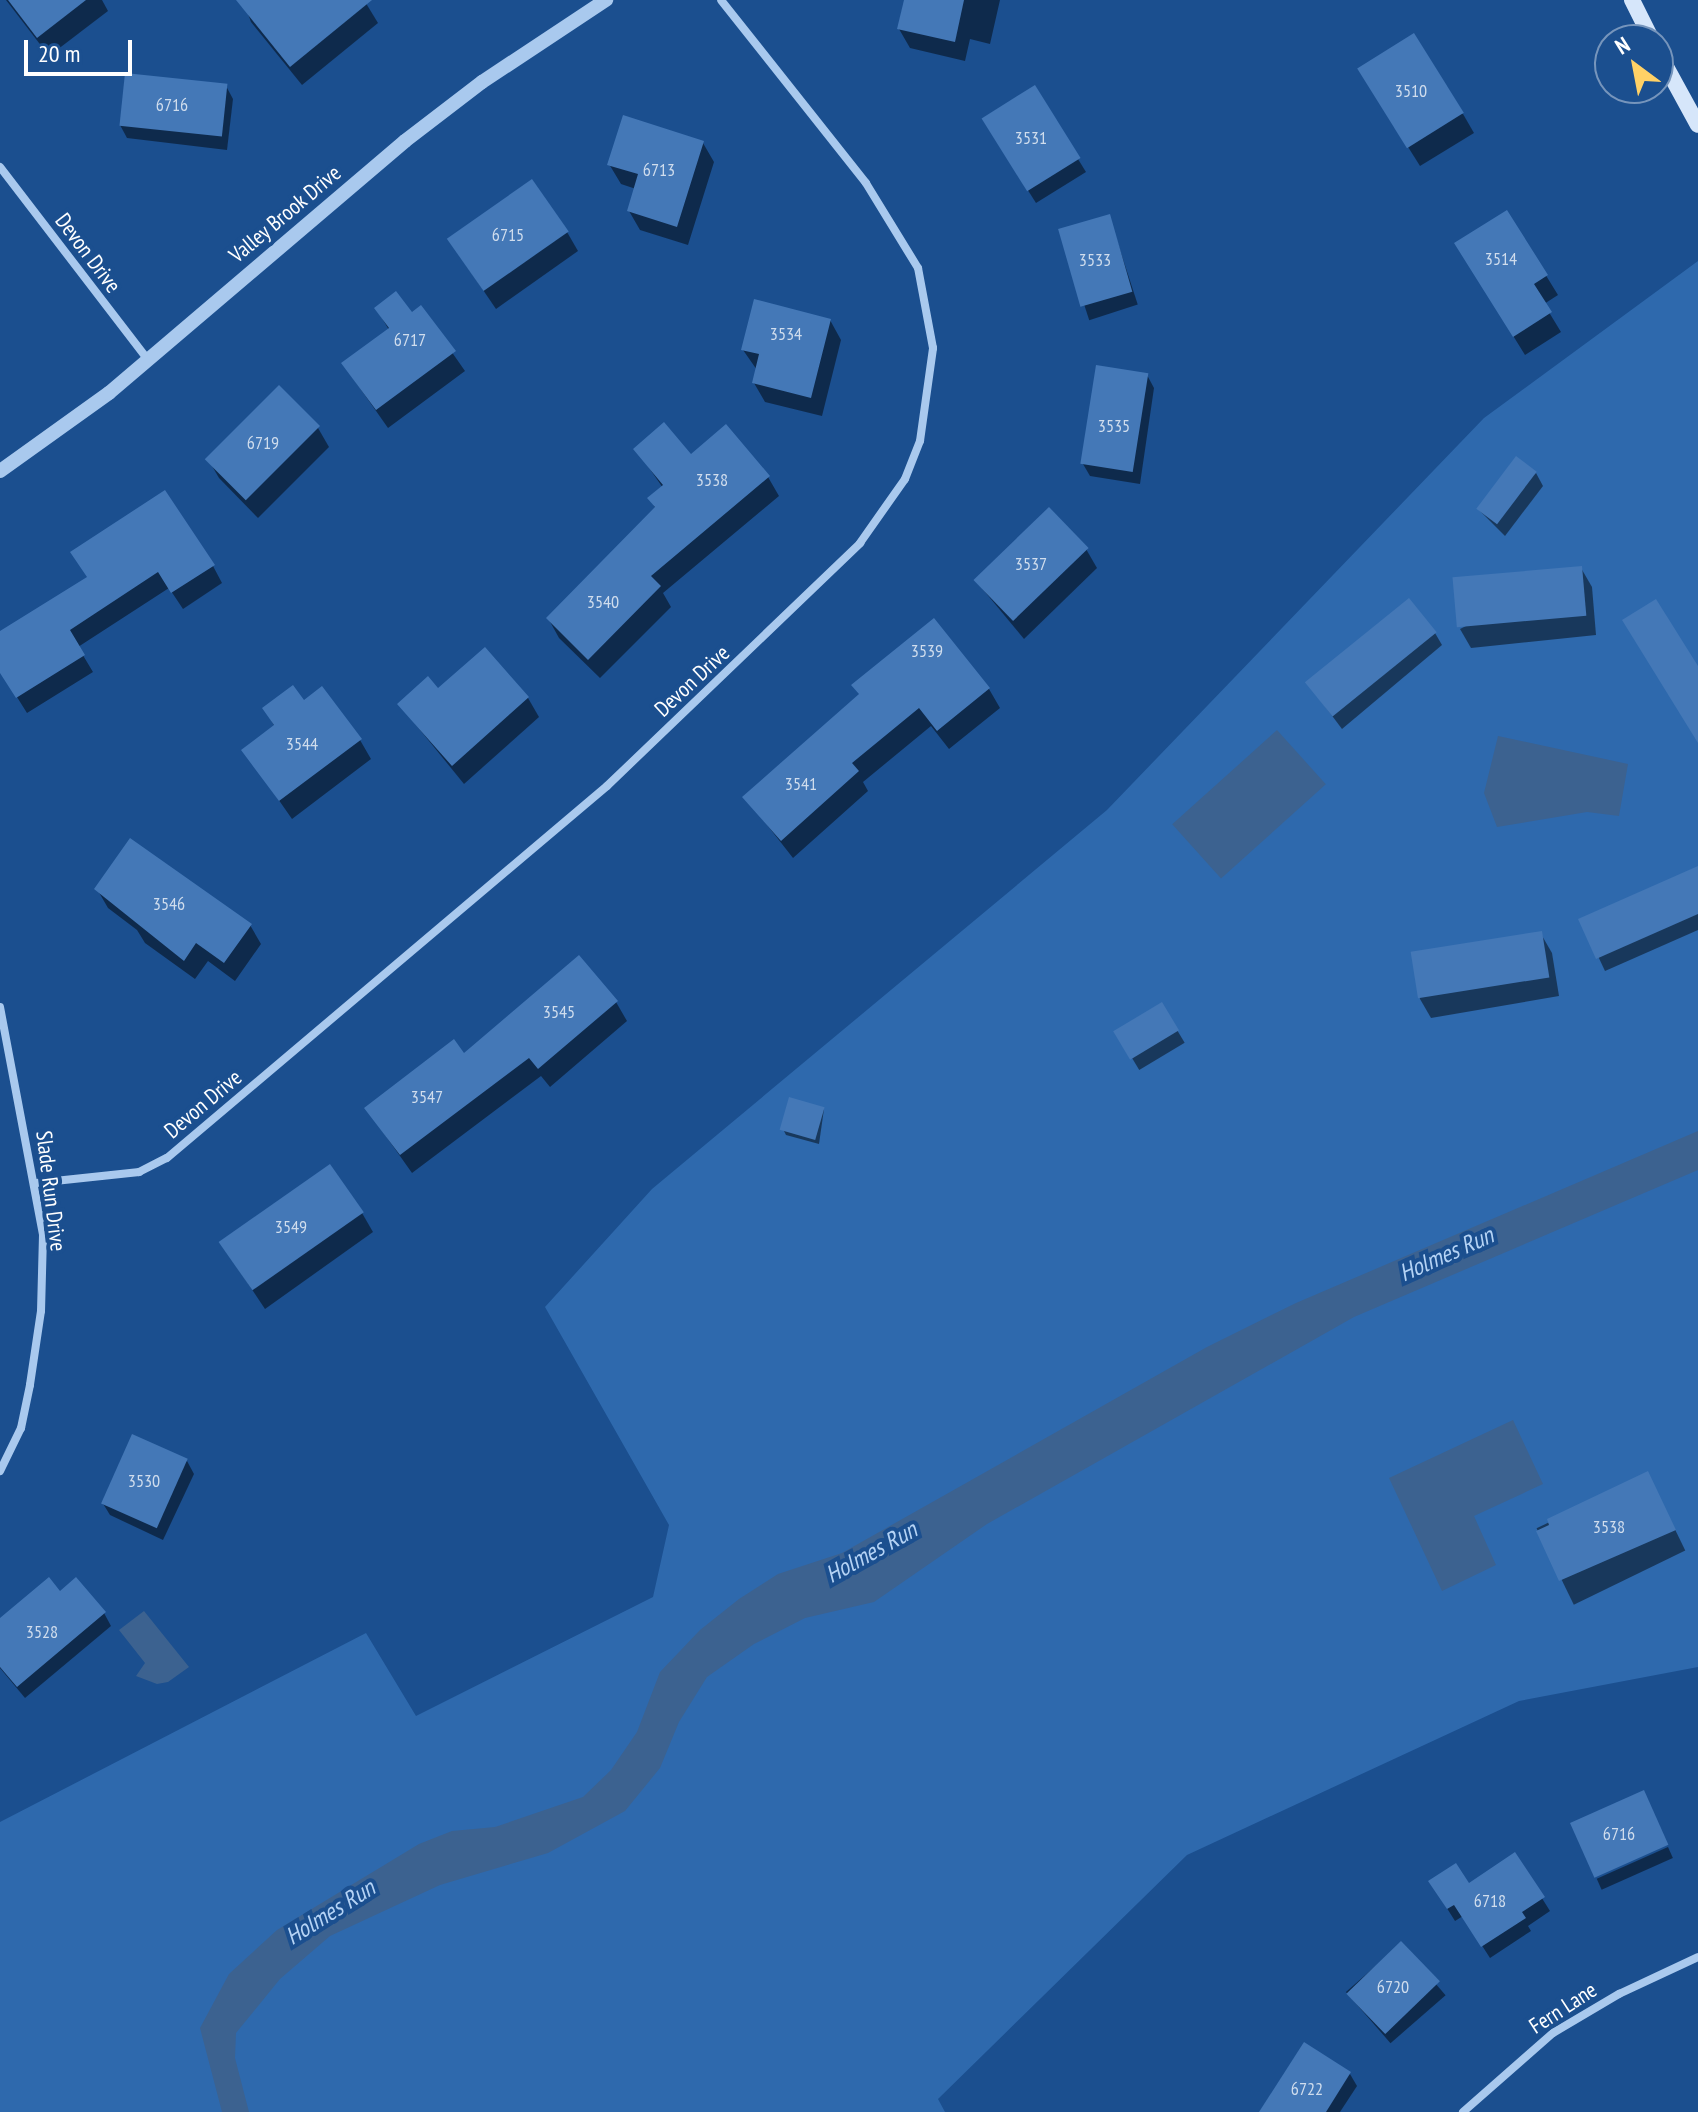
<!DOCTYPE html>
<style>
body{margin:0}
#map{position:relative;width:1698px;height:2112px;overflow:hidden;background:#1b4f8f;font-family:"PT Sans Narrow",sans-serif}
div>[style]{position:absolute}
.green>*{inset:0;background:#2e69ad}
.water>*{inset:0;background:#3c6290;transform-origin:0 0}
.shadow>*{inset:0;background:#0007;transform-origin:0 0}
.building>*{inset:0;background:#4478b7;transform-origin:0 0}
.minor>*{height:8px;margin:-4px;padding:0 4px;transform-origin:4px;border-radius:4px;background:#a9c9ee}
.tertiary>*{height:14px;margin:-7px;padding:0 7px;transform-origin:7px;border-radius:7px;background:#a9c9ee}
.secondary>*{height:16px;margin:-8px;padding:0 8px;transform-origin:8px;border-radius:8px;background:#d6e6fa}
span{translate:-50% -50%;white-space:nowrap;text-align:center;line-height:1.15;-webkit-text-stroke:8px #1b4f8f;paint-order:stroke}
.number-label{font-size:18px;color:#d0dded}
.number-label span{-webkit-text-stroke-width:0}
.street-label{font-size:22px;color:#fff}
.water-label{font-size:24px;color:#b5d3f5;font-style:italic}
.north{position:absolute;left:1594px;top:24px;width:80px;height:80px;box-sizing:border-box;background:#1b4f8f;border:2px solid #7695bc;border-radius:50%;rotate:328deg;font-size:22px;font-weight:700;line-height:32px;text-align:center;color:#fff}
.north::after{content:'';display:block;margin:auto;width:28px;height:36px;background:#ffd166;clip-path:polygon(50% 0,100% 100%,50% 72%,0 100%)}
.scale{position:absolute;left:24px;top:40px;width:108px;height:36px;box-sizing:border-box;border:4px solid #fff;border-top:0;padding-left:10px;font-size:24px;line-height:28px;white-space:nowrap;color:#fff;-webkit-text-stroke:6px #1b4f8f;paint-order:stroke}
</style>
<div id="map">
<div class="green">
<div style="clip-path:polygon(1698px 261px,1698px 1667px,1519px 1701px,1187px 1855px,938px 2099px,945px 2112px,0 2112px,0 1822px,366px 1633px,416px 1716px,653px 1597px,669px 1525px,545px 1307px,652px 1189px,1107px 810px,1484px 418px)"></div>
</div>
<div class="water">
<div style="left:1277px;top:730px;width:73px;height:141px;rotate:48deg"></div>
<div style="clip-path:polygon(1498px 736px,1628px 764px,1619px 816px,1587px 812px,1497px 827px,1484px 793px)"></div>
<div style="clip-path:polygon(1698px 1131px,1698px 1170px,1354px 1317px,987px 1524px,874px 1602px,805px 1618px,754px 1644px,707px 1677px,679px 1722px,660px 1768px,625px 1811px,548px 1853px,440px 1885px,330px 1936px,280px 1979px,236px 2033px,235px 2058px,249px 2112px,222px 2112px,200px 2028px,229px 1974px,277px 1930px,419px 1844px,452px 1831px,495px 1827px,583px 1797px,611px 1770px,637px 1732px,660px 1672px,700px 1630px,739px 1599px,778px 1574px,842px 1553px,1207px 1347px,1296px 1303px)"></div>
<div style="clip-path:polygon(1513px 1420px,1543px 1484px,1474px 1516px,1496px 1565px,1442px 1591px,1389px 1478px)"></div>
<div style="clip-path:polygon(144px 1611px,189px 1667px,168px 1682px,157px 1684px,136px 1676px,145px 1663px,119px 1630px)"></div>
</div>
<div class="shadow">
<div style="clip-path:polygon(6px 0,102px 0,108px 11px,49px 56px)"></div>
<div style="clip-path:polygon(243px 0,364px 0,378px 23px,302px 85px,251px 22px)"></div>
<div style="clip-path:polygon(906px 0,1000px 0,990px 44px,970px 39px,965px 61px,910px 48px,899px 29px)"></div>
<div style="clip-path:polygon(226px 86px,233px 99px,227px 150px,127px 138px,120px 125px)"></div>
<div style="clip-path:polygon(1034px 88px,1086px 172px,1036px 203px,991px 132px)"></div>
<div style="clip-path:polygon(1371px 88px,1463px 114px,1474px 133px,1420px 166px)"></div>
<div style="clip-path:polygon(703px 143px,714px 162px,688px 245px,640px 230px,629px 211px,636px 189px,621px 184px,609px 164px)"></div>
<div style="clip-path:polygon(1507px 212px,1558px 295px,1544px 304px,1561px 332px,1525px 355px,1468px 263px)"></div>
<div style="left:1109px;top:216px;width:93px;height:51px;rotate:72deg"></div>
<div style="clip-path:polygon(567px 232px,578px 251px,496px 309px,449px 240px)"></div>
<div style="clip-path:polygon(376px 308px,411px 315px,421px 308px,465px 371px,388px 428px,343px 364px,389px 330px)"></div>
<div style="clip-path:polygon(830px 320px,841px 340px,822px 416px,765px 402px,754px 383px,757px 370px,743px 350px)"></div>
<div style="clip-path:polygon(1147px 375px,1154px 388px,1140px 484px,1090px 476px,1083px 464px)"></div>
<div style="clip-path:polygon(318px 428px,329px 447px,258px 518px,219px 478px,208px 459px)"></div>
<div style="clip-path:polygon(636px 449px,691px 456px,768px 477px,779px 496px,663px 593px,671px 607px,600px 678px,559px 638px,548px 618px,656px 509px,650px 499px,663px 488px)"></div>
<div style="clip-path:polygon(1536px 473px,1543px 486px,1505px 536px,1478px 509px)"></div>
<div style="clip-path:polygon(1086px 549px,1097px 568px,1024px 639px,976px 581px)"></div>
<div style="clip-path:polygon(213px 566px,222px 583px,183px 609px,169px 588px,78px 647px,93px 672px,27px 713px,0 670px,0 634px,88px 578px)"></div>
<div style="clip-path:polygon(1581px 568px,1592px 587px,1596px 635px,1471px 648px,1460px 629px)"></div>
<div style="clip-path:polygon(1435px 633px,1442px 645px,1342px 729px,1309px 685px)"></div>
<div style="clip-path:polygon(854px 685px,989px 689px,1000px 708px,949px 749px,931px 726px,863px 782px,868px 791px,793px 858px,745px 797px,860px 695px)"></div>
<div style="clip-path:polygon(438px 690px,528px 698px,539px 717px,464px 784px,399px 704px)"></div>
<div style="clip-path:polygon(304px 702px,360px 740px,371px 759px,292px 819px,244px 750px,275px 727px,264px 708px)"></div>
<div style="clip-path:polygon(1698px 870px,1698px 930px,1605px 971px,1581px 920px)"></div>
<div style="clip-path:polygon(97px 889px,250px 925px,261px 944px,235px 981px,208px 961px,195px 979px,145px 943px,137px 930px,108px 908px)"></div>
<div style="clip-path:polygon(1541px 934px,1552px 953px,1559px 996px,1431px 1018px,1420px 999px,1413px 956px)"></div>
<div style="clip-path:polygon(616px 1002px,627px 1021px,550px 1087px,541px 1076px,412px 1173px,366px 1108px,464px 1056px)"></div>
<div style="left:1162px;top:1005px;width:44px;height:53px;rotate:59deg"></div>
<div style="clip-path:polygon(824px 1109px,819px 1144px,786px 1135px,783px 1129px)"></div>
<div style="clip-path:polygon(362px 1213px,373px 1232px,265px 1309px,221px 1243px)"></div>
<div style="clip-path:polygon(187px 1461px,194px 1474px,163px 1540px,110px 1515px,102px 1502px)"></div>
<div style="left:1648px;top:1474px;width:85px;height:124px;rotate:64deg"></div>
<div style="clip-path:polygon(60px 1594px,104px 1613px,111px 1626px,25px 1698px,0 1668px,0 1620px)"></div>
<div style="left:1668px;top:1847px;width:12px;height:78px;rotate:66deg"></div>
<div style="clip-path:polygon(1515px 1855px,1550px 1911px,1528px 1926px,1531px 1931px,1490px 1958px,1463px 1916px,1455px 1921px,1438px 1894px,1468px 1886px)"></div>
<div style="left:1401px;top:1944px;width:68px;height:73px;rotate:49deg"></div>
<div style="clip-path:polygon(1350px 2074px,1357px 2086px,1340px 2112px,1267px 2112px)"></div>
</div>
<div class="building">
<div style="clip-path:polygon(8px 0,86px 0,37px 38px)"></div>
<div style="clip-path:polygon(236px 0,372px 0,290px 67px)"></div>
<div style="clip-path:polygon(904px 0,964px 0,955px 42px,897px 29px)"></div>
<div style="left:1414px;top:33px;width:94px;height:67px;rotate:58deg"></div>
<div style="left:125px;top:73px;width:103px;height:53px;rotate:6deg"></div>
<div style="left:1035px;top:85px;width:86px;height:63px;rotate:58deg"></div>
<div style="clip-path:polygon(623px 115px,704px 141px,677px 227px,627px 211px,638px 174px,607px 165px)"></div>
<div style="left:532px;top:179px;width:64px;height:104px;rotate:55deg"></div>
<div style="clip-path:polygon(1507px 210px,1548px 275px,1534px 284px,1552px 312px,1513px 337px,1454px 243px)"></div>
<div style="left:1110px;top:214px;width:81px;height:54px;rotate:74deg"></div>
<div style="clip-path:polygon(396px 291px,412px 312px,421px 305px,456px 351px,376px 410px,341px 363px,389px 328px,374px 308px)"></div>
<div style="clip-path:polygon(754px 299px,831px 319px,811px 398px,752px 383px,759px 354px,741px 350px)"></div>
<div style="left:1096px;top:365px;width:53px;height:100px;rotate:9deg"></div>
<div style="left:279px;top:385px;width:58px;height:105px;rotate:45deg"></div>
<div style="clip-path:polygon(664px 422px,691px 454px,726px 424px,770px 476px,651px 576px,661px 586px,588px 660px,546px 618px,655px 507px,647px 498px,663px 485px,633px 449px)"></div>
<div style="left:1516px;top:456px;width:26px;height:66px;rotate:37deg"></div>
<div style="clip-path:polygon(165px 490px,215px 565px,171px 593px,158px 572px,70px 630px,85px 655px,16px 698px,0 673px,0 631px,87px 577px,70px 552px)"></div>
<div style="left:1049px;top:507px;width:57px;height:105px;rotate:46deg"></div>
<div style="left:1582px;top:566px;width:50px;height:130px;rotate:85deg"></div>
<div style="left:1409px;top:598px;width:44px;height:134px;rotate:51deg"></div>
<div style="clip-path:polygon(1656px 599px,1698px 666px,1698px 743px,1622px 620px)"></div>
<div style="clip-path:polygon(934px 618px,990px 688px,937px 731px,919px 708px,852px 763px,859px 771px,781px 841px,742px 797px,859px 694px,851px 685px)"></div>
<div style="clip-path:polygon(485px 647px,529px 697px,452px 766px,397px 704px,428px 676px,438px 688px)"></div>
<div style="clip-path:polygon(293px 685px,304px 700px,322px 686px,362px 739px,279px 801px,241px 750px,274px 725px,262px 708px)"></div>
<div style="clip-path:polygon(130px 838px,252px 924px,224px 963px,196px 943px,184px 961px,94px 889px)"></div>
<div style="clip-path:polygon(1698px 866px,1698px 914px,1596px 959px,1578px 919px)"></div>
<div style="left:1542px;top:931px;width:47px;height:133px;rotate:81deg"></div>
<div style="clip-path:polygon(579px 955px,618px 1001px,538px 1069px,529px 1058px,400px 1155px,364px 1108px,454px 1039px,464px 1053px)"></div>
<div style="left:1162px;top:1002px;width:33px;height:57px;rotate:59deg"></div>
<div style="left:789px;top:1097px;width:37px;height:34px;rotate:16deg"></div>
<div style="left:330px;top:1164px;width:59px;height:136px;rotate:55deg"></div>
<div style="left:132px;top:1434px;width:61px;height:76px;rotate:24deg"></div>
<div style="clip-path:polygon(1648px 1471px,1676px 1530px,1559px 1581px,1536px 1531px,1549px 1525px,1547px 1519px)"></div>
<div style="clip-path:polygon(49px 1577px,60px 1591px,76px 1577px,106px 1612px,17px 1687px,0 1667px,0 1618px)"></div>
<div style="left:1644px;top:1790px;width:60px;height:81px;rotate:66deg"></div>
<div style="clip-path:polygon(1515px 1852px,1545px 1897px,1522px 1912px,1526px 1918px,1481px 1947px,1454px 1905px,1447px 1909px,1428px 1881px,1456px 1863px,1469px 1883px)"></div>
<div style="left:1401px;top:1941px;width:56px;height:76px;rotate:46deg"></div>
<div style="clip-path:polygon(1304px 2042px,1351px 2072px,1326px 2112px,1259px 2112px)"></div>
</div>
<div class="minor">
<div style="left:0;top:167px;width:243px;rotate:52.5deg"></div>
<div style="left:0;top:1007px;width:232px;rotate:79.3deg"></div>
<div style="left:43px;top:1235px;width:76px;rotate:91.5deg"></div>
<div style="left:41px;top:1311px;width:75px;rotate:98.5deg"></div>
<div style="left:30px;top:1385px;width:44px;rotate:101.8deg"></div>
<div style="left:21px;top:1428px;width:48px;rotate:116deg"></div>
<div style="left:36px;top:1183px;width:104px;rotate:-6.1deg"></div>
<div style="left:139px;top:1172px;width:31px;rotate:-27deg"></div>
<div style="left:167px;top:1158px;width:576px;rotate:-40.21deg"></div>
<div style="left:607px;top:786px;width:351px;rotate:-43.8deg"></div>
<div style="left:860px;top:543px;width:78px;rotate:-54.9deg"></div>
<div style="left:905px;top:479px;width:41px;rotate:-68.5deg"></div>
<div style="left:920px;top:441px;width:94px;rotate:-82deg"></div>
<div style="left:933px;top:348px;width:81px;rotate:-100.6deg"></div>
<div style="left:918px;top:268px;width:100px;rotate:-121.5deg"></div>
<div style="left:866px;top:183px;width:233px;rotate:-128.4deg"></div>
<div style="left:1463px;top:2112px;width:120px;rotate:-41.3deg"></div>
<div style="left:1553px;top:2033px;width:77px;rotate:-30.6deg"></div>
<div style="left:1619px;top:1994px;width:87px;rotate:-25.1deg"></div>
</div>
<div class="tertiary">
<div style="left:0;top:471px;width:134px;rotate:-35.6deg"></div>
<div style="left:109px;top:393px;width:389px;rotate:-40.4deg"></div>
<div style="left:405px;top:141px;width:97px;rotate:-37.5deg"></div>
<div style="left:482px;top:82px;width:149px;rotate:-33.5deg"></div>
</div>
<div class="secondary">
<div style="left:1632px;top:0;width:45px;rotate:63.4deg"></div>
<div style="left:1658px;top:52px;width:83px;rotate:61.3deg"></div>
</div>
<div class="number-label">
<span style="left:1411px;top:91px">3510</span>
<span style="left:172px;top:105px">6716</span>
<span style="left:1031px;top:138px">3531</span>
<span style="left:659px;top:170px">6713</span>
<span style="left:508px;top:235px">6715</span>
<span style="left:1501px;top:259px">3514</span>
<span style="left:1095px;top:260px">3533</span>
<span style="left:786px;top:334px">3534</span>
<span style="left:410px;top:340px">6717</span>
<span style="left:1114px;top:426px">3535</span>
<span style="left:263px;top:443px">6719</span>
<span style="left:712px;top:480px">3538</span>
<span style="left:1031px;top:564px">3537</span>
<span style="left:603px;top:602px">3540</span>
<span style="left:927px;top:651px">3539</span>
<span style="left:302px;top:744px">3544</span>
<span style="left:801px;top:784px">3541</span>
<span style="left:169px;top:904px">3546</span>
<span style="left:559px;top:1012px">3545</span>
<span style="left:427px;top:1097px">3547</span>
<span style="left:291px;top:1227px">3549</span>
<span style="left:144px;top:1481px">3530</span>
<span style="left:1609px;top:1527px">3538</span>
<span style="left:42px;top:1632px">3528</span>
<span style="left:1619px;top:1834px">6716</span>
<span style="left:1490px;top:1901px">6718</span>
<span style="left:1393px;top:1987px">6720</span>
<span style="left:1307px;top:2089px">6722</span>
</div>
<div class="street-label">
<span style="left:285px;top:214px;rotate:-40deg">Valley Brook Drive</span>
<span style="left:88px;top:253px;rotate:53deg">Devon Drive</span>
<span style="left:692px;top:681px;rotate:-43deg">Devon Drive</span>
<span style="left:203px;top:1104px;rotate:-40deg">Devon Drive</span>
<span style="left:51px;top:1191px;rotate:83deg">Slade Run Drive</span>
<span style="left:1563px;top:2008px;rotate:-33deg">Fern Lane</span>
</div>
<div class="water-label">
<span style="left:1446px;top:1254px;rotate:-24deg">Holmes Run</span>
<span style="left:871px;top:1552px;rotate:-29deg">Holmes Run</span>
<span style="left:330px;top:1912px;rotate:-32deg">Holmes Run</span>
</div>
<div class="north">N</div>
<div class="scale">20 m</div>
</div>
